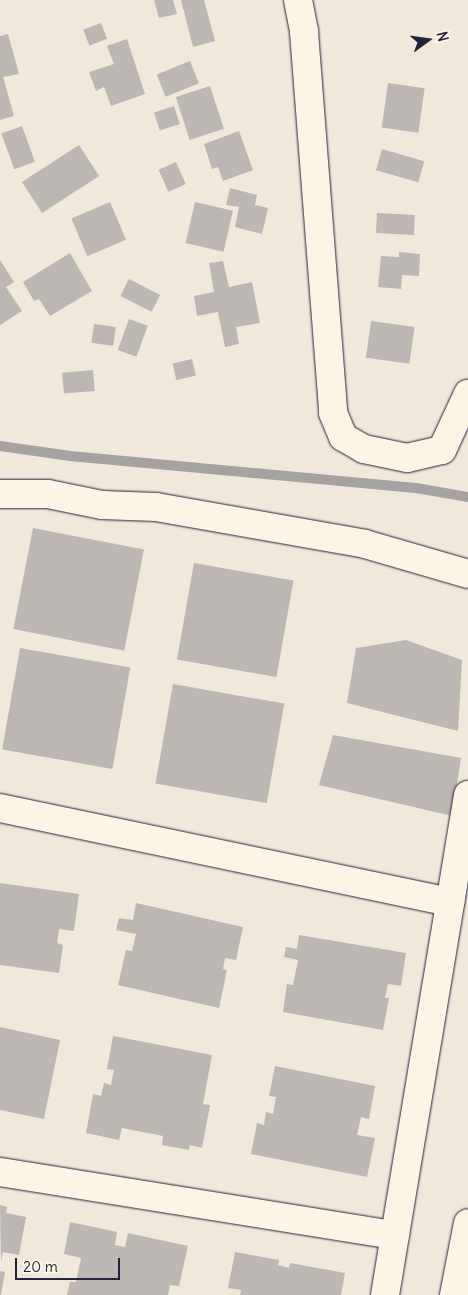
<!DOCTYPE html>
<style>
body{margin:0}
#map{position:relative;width:468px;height:1295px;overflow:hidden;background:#efe8db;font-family:Delius,sans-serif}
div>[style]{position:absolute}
.stream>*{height:10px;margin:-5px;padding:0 5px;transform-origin:5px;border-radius:5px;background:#a6a2a2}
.building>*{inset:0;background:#bcb7b3;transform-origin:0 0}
.roads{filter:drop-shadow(0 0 1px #22223b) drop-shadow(0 0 1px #22223b)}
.street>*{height:28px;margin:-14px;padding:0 14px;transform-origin:14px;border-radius:14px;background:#fcf5e5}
span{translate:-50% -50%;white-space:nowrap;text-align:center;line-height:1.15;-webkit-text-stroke:4.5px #fcf5e5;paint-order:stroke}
.north{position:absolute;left:403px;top:15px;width:50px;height:50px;-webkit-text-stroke:4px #fcf5e5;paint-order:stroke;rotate:76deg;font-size:14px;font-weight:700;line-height:20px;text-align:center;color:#22223b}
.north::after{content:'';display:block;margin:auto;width:18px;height:22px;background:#22223b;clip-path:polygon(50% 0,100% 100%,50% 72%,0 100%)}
.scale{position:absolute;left:15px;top:1258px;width:105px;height:22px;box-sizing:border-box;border:2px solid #22223b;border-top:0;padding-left:6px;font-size:15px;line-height:18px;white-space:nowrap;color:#22223b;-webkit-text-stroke:4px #fcf5e5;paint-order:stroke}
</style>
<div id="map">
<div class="stream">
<div style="left:0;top:446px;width:71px;rotate:8.1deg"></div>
<div style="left:70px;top:456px;width:347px;rotate:5.3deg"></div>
<div style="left:416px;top:488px;width:53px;rotate:9.8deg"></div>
</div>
<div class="building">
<div style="clip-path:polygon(154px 0,173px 0,177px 14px,159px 18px)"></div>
<div style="clip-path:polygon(181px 0,204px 0,215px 41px,193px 47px)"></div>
<div style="left:101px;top:23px;width:17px;height:19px;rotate:69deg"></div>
<div style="clip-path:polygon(8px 34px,19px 74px,3px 77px,14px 116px,0 120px,0 36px)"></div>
<div style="clip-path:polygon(127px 39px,145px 94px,111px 106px,104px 87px,96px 91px,89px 72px,114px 64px,107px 46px)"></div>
<div style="left:190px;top:61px;width:24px;height:36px;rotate:68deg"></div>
<div style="left:388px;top:83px;width:37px;height:45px;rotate:8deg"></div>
<div style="left:210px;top:86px;width:45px;height:36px;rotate:72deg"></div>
<div style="left:174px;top:106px;width:19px;height:21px;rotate:72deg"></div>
<div style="left:22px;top:126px;width:38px;height:22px;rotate:70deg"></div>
<div style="clip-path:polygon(239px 131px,253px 170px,223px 181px,218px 167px,212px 169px,204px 144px)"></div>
<div style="left:79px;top:145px;width:37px;height:68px;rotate:57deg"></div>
<div style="left:382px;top:149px;width:44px;height:22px;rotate:16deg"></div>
<div style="left:176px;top:162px;width:24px;height:19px;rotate:66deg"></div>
<div style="clip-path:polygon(230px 188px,257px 195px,255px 205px,268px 208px,262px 234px,235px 227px,239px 207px,226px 205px)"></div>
<div style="left:110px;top:202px;width:41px;height:42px;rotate:67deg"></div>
<div style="left:195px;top:202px;width:39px;height:42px;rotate:13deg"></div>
<div style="left:377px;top:213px;width:38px;height:20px;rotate:3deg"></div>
<div style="clip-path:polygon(399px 252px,420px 254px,419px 276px,402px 275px,401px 289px,378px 287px,381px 256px,399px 257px)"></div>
<div style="clip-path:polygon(70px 253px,92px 291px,50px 316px,39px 299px,34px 301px,23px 282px)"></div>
<div style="clip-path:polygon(0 260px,14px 282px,6px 287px,22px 311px,0 325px)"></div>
<div style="clip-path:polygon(223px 261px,229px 287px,252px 282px,260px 323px,236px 327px,239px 344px,225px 347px,218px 312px,197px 316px,194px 296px,214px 292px,209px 263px)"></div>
<div style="left:129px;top:279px;width:35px;height:19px;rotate:27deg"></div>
<div style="left:129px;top:319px;width:20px;height:33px;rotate:20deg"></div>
<div style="left:371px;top:321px;width:44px;height:37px;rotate:8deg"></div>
<div style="left:94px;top:324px;width:22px;height:19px;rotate:8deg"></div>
<div style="left:192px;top:359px;width:17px;height:20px;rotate:77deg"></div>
<div style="left:93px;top:370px;width:21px;height:31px;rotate:85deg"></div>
<div style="left:33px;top:528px;width:113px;height:103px;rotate:11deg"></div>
<div style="left:194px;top:563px;width:101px;height:98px;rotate:10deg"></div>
<div style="clip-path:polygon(406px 640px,462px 660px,458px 731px,347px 703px,356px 648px)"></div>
<div style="left:20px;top:648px;width:112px;height:103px;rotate:10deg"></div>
<div style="left:173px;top:684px;width:113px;height:101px;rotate:10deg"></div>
<div style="clip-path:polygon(333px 735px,461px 758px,452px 816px,319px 785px)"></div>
<div style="clip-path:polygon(0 883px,79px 894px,74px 931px,59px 929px,57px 943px,63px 945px,59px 973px,0 965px)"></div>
<div style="clip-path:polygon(136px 903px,243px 927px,236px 960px,225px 958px,223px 969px,227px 970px,219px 1008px,118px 985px,126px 950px,132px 951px,136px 934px,116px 930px,119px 918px,133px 920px)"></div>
<div style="clip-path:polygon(299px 935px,406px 953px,401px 986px,388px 984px,385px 998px,389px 998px,383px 1030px,283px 1012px,287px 984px,293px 985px,298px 960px,284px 957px,286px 947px,297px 949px)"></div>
<div style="clip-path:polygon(0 1027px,60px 1040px,44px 1119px,0 1110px)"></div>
<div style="clip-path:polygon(113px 1036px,212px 1055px,203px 1104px,210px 1105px,202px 1148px,190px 1145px,189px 1150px,162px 1145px,163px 1136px,122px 1128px,119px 1140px,86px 1133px,93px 1094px,101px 1096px,104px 1083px,111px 1085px,114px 1070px,107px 1069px)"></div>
<div style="clip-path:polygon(275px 1066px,375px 1086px,369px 1119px,361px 1117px,357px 1135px,375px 1138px,367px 1177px,251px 1154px,257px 1123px,264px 1125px,266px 1112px,273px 1114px,276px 1097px,269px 1096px)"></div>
<div style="clip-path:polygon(0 1205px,7px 1207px,6px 1213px,26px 1217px,19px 1255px,3px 1252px,1px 1261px)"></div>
<div style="clip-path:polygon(70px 1222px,117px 1232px,115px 1245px,125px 1247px,128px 1233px,188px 1246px,179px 1286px,170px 1285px,168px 1295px,67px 1295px,70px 1282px,76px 1282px,81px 1258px,64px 1254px)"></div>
<div style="clip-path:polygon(235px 1252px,279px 1260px,278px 1265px,289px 1268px,290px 1263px,345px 1273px,341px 1295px,240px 1295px,241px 1290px,228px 1288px)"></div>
<div style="clip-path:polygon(0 1271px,5px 1272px,1px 1295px,0 1295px)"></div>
</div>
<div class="roads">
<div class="street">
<div style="left:298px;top:0;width:33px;rotate:79deg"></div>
<div style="left:304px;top:32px;width:382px;rotate:85.6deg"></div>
<div style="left:333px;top:413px;width:26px;rotate:67deg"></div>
<div style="left:343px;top:437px;width:24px;rotate:30deg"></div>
<div style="left:364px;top:449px;width:44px;rotate:11.8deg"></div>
<div style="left:407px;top:458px;width:36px;rotate:-13deg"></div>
<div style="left:442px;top:450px;width:62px;rotate:-65.1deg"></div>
<div style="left:0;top:494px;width:48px"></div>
<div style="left:48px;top:494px;width:55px;rotate:11.5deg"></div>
<div style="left:102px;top:505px;width:54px;rotate:2.1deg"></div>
<div style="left:156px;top:507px;width:212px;rotate:10deg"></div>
<div style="left:365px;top:544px;width:107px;rotate:16.2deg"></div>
<div style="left:0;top:808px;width:460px;rotate:11.8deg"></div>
<div style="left:0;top:1172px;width:400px;rotate:9.1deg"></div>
<div style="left:385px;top:1295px;width:507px;rotate:-80.57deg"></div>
<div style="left:454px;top:1295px;width:73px;rotate:-79deg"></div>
</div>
</div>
<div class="north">N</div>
<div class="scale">20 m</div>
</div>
